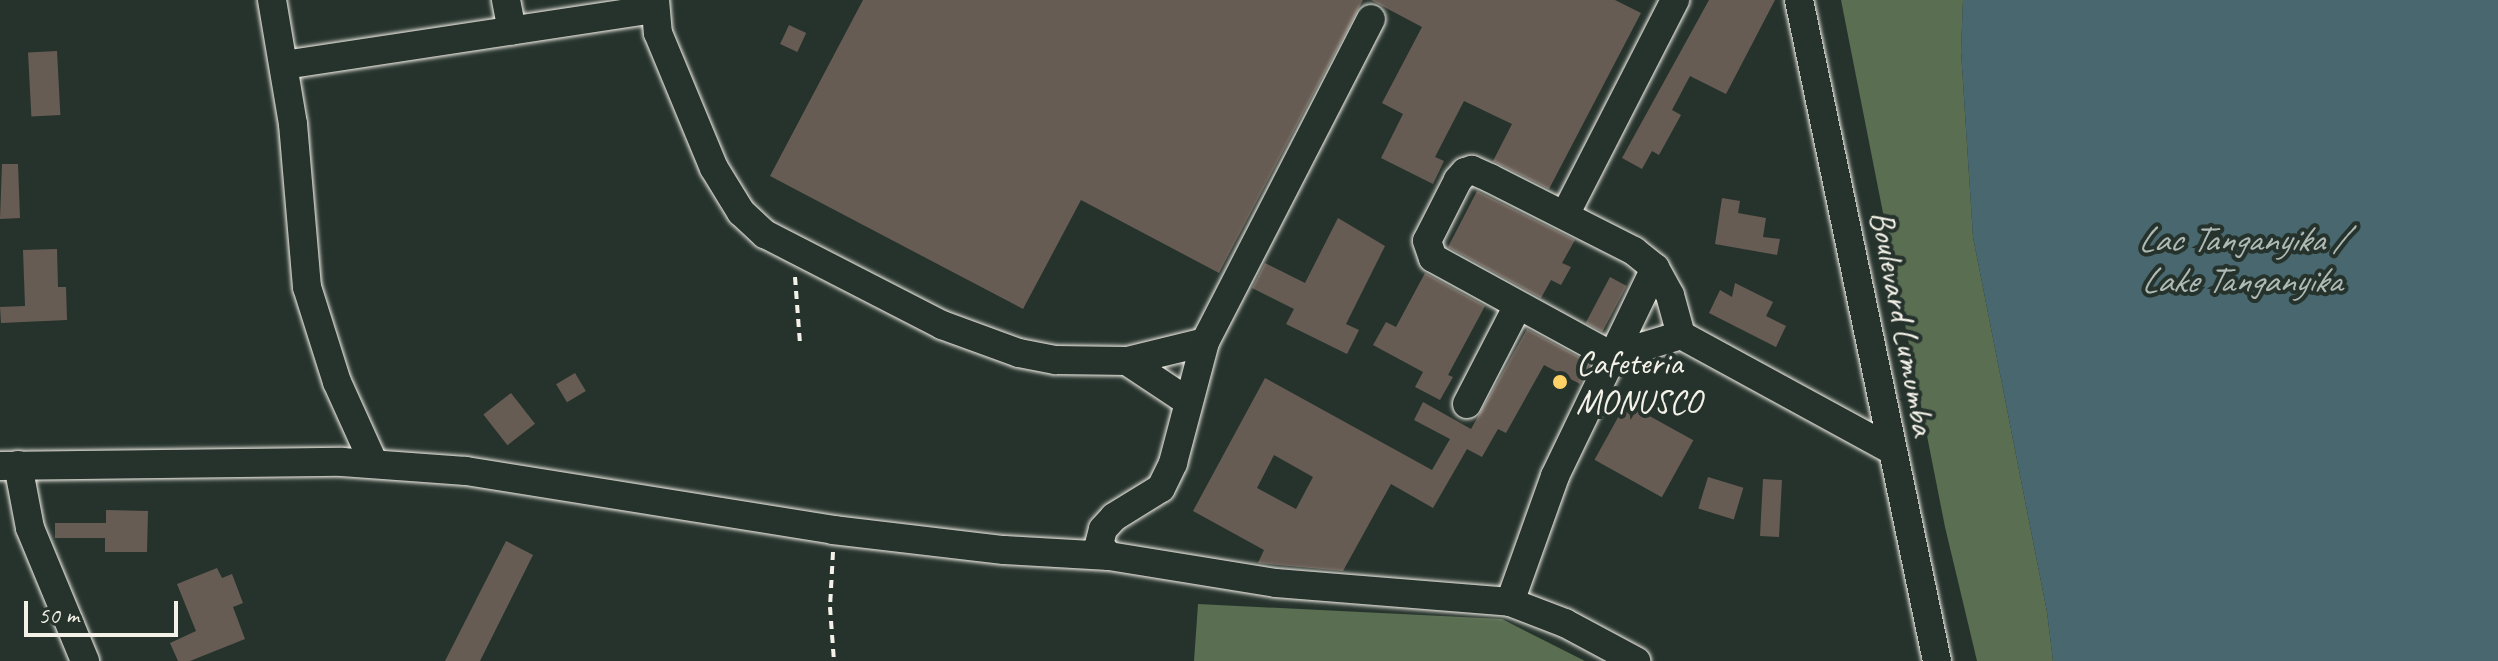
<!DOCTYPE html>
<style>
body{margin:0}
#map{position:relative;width:2498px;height:661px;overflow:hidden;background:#26332d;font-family:Caveat,sans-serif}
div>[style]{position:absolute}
.green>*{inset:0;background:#5a6e52}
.water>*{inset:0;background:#48676e}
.building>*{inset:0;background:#675c53;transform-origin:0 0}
.path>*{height:4px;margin-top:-2px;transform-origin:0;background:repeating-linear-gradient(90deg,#f4f1e8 0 8px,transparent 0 14px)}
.roads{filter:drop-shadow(0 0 2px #f4f1e8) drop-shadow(0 0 2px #f4f1e8)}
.minor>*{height:28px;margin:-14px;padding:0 14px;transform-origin:14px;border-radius:14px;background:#26332d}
.dots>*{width:22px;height:22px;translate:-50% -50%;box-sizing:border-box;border:4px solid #26332d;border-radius:50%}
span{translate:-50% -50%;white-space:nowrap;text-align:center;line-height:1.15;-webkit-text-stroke:8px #26332d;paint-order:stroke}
.street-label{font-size:34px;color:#f4f1e8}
.poi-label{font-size:34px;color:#f4f1e8}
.left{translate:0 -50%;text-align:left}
.water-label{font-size:36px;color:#afbab7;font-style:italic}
.scale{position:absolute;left:24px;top:601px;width:154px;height:36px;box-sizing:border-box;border:4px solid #f4f1e8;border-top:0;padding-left:10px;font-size:24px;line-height:28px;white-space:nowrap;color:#f4f1e8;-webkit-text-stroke:6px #26332d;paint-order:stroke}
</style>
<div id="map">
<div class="green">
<div style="clip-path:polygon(1841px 0,1963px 0,1961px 51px,1973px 237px,2047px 612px,2053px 661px,1977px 661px,1945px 527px)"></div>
<div style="clip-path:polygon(1198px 604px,1502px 619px,1585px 661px,1194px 661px)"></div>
</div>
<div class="water">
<div style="clip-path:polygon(1963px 0,2498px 0,2498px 661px,2053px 661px,2047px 612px,1973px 237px,1961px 51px)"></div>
</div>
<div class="building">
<div style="clip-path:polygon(863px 0,1363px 0,1219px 273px,1081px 200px,1023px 309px,770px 176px)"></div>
<div style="clip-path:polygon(1371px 0,1615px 0,1641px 13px,1549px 189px,1493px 161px,1512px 124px,1464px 101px,1435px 157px,1444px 161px,1433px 184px,1381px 158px,1403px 114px,1382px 103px,1422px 27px)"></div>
<div style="clip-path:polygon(1709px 0,1775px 0,1726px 94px,1690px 76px,1672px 110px,1681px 115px,1659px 155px,1652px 151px,1642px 169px,1622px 158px)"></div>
<div style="left:789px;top:25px;width:19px;height:21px;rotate:25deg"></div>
<div style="left:57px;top:51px;width:64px;height:29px;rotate:87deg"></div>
<div style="clip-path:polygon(2px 164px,18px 164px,20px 218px,0 219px)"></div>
<div style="clip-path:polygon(1477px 191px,1575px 240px,1562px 263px,1571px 267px,1561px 285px,1551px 280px,1541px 298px,1448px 247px)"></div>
<div style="clip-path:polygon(1722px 198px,1740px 201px,1738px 213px,1766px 218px,1763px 237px,1780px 239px,1777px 255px,1715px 244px)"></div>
<div style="clip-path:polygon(1338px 218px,1385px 246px,1346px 324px,1359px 330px,1347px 354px,1286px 324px,1294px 309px,1252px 288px,1265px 263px,1305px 283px)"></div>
<div style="clip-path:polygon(57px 249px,58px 287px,66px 287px,67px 320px,1px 323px,0 307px,25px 306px,23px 250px)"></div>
<div style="clip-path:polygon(1425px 273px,1485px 306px,1448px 375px,1453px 377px,1440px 400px,1415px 387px,1423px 372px,1373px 345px,1386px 322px,1396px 327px)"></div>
<div style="left:1610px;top:277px;width:19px;height:52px;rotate:28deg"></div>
<div style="clip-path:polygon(1735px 283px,1773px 302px,1766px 316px,1786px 326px,1776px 347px,1709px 313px,1720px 290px,1732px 297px)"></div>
<div style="clip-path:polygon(evenodd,1527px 329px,1590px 363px,1580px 384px,1544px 365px,1506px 433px,1498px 429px,1482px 457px,1467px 449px,1433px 508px,1391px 484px,1343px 571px,1258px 563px,1264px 550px,1193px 511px,1265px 378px,1432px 470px,1450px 439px,1414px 420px,1423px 402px,1471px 429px,1527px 329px,1274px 455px,1313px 477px,1296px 509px,1257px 488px,1274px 455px)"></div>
<div style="left:575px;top:373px;width:21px;height:22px;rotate:59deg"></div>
<div style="left:511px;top:393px;width:39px;height:35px;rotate:52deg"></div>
<div style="left:1626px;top:403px;width:77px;height:65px;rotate:29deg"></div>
<div style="left:1708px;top:477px;width:37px;height:33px;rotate:17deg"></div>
<div style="left:1763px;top:479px;width:19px;height:57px;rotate:3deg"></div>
<div style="clip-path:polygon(106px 510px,148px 511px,147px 552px,105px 552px,105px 538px,55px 538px,55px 523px,106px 523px)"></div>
<div style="clip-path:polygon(506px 541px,533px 555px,480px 661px,445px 661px)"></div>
<div style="clip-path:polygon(217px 568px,222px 578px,232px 574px,243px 603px,233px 607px,245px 639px,190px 661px,178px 661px,170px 643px,196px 631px,177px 584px)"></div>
</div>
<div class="path">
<div style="left:795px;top:277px;width:66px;rotate:85.7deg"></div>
<div style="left:833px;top:552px;width:55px;rotate:93.1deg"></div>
<div style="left:830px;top:607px;width:54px;rotate:85.8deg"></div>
</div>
<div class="roads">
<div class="minor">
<div style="left:272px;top:0;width:126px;rotate:80.4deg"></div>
<div style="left:293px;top:124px;width:164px;rotate:85.1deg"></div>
<div style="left:307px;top:287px;width:100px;rotate:72.5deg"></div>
<div style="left:337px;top:382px;width:90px;rotate:65.7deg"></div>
<div style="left:506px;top:0;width:31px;rotate:79deg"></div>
<div style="left:655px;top:0;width:33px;rotate:85deg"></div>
<div style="left:658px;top:33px;width:146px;rotate:67.5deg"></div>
<div style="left:714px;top:168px;width:52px;rotate:58.5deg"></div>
<div style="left:741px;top:212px;width:33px;rotate:43deg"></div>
<div style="left:765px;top:234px;width:199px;rotate:27.2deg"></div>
<div style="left:942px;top:325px;width:82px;rotate:20deg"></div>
<div style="left:1019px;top:353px;width:38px;rotate:11deg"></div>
<div style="left:1056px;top:360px;width:71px;rotate:0.8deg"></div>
<div style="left:1127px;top:361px;width:80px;rotate:-13.7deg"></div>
<div style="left:1799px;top:0;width:675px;rotate:78.21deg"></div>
<div style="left:284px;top:65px;width:374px;rotate:-8.6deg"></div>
<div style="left:1565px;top:215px;width:242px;rotate:-62.9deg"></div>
<div style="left:1681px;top:335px;width:41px;rotate:-105.4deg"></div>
<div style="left:1670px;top:295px;width:31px;rotate:-119deg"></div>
<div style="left:1655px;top:268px;width:27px;rotate:-141deg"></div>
<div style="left:1634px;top:251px;width:161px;rotate:-153.1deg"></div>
<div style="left:1490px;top:178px;width:20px;rotate:-156deg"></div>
<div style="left:1472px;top:170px;width:7px;rotate:164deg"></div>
<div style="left:1465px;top:172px;width:11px;rotate:131deg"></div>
<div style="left:1458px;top:180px;width:68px;rotate:116.9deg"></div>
<div style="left:1427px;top:241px;width:18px;rotate:71deg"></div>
<div style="left:1433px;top:258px;width:204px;rotate:28.7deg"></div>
<div style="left:1612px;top:356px;width:72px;rotate:-16.9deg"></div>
<div style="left:1681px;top:335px;width:240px;rotate:28.6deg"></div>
<div style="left:1127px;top:361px;width:72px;rotate:33.7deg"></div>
<div style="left:1467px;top:404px;width:109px;rotate:-62.7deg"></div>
<div style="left:18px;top:465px;width:64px;rotate:79.2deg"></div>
<div style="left:30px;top:528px;width:144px;rotate:67.5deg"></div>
<div style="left:0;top:466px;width:342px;rotate:-0.7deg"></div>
<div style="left:342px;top:462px;width:124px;rotate:4.2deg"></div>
<div style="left:466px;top:471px;width:372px;rotate:9.1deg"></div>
<div style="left:833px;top:530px;width:172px;rotate:6.7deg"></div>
<div style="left:1004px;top:550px;width:105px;rotate:3.3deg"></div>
<div style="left:1109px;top:556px;width:169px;rotate:9.2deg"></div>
<div style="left:1276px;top:583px;width:235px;rotate:4.6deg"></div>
<div style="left:1510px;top:602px;width:59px;rotate:20.9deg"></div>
<div style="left:1565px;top:623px;width:81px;rotate:28.2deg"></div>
<div style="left:1109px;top:556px;width:15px;rotate:-132deg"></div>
<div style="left:1099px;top:545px;width:16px;rotate:-76deg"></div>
<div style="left:1103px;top:529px;width:16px;rotate:-47deg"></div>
<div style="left:1114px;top:517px;width:55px;rotate:-31.7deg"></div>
<div style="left:1161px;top:488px;width:28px;rotate:-64deg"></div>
<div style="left:1173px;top:463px;width:125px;rotate:-75.2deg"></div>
<div style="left:1205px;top:342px;width:363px;rotate:-62.8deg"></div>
<div style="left:1510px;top:602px;width:134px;rotate:-70.3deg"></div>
<div style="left:1555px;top:476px;width:231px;rotate:-64.3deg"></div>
</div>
</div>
<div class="dots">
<div style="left:1560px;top:382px;background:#ffd166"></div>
</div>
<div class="street-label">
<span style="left:1903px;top:323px;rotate:79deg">Boulevard Lumumba</span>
</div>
<div class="poi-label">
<span class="left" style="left:1576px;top:382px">Cafeteria<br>MONUSCO</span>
</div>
<div class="water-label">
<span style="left:2241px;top:260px">Lac Tanganyika /<br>Lake Tanganyika</span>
</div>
<div class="scale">50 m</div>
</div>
